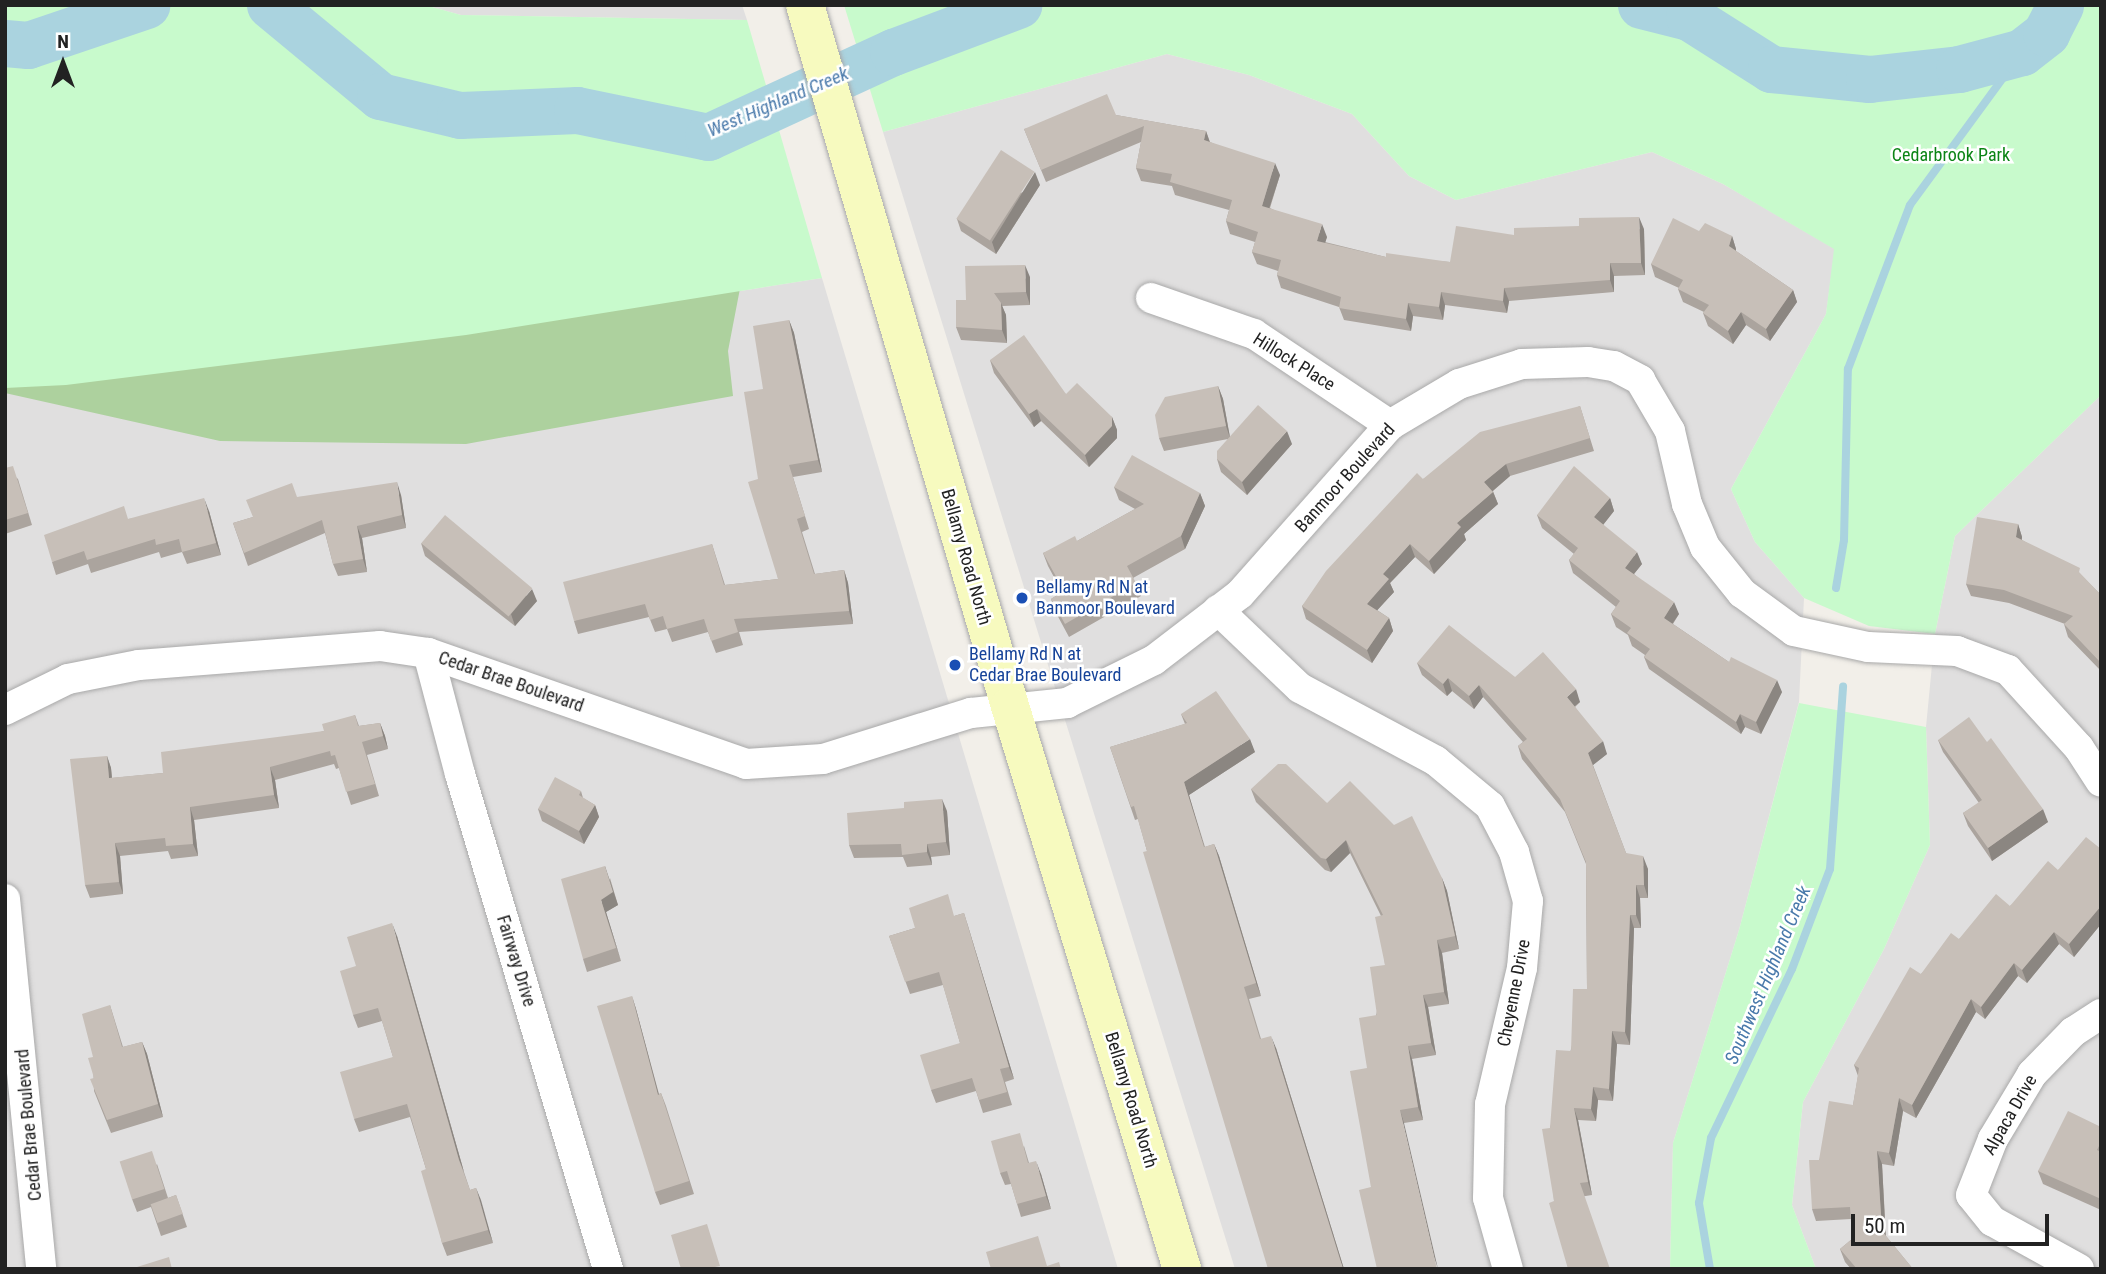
<!DOCTYPE html>
<style>
body{margin:0}
#map{position:relative;width:2106px;height:1274px;overflow:hidden;background:#f2efe9;font-family:"Roboto Condensed",sans-serif}
div>[style]{position:absolute}
.residential>*{inset:0;background:#e0dfdf}
.forest>*{inset:0;background:#add19e}
.park>*{inset:0;background:#c8facc}
.stream>*{height:8px;margin:-4px;padding:0 4px;transform-origin:4px;border-radius:4px;background:#aad3df}
.river>*{height:47px;margin:-23.5px;padding:0 23.5px;transform-origin:23.5px;border-radius:23.5px;background:#aad3df}
.roads{filter:drop-shadow(0 0 2px #a9a9a9) drop-shadow(0 0 2px #a9a9a9)}
.street>*{height:30px;margin:-15px;padding:0 15px;transform-origin:15px;border-radius:15px;background:#fff}
.secondary>*{height:38px;margin:-19px;padding:0 19px;transform-origin:19px;border-radius:19px;background:#f7fabf}
.wall>*{inset:0;background:#aba49e}
.shaded-wall>*{inset:0;background:#8b8681}
.building>*{inset:0;background:#c7bfb8;transform-origin:0 0}
.dots>*{width:19px;height:19px;translate:-50% -50%;box-sizing:border-box;border:4px solid #fff;border-radius:50%}
span{translate:-50% -50%;white-space:nowrap;text-align:center;line-height:1.15;-webkit-text-stroke:5px #fff;paint-order:stroke}
.park-label{font-size:18px;color:#0c8416}
.street-label{font-size:18px;color:#222}
.transit-label{font-size:18px;color:#164399}
.left{translate:0 -50%;text-align:left}
.water-label{font-size:19px;color:#4a7aab;font-style:italic}
.frame{position:absolute;inset:0;border:7px solid #222;pointer-events:none}
.north{position:absolute;left:28px;top:28px;width:70px;height:70px;-webkit-text-stroke:5px #fff;paint-order:stroke;rotate:0deg;font-size:19px;font-weight:700;line-height:28px;text-align:center;color:#222}
.north::after{content:'';display:block;margin:auto;width:24px;height:32px;background:#222;clip-path:polygon(50% 0,100% 100%,50% 72%,0 100%)}
.scale{position:absolute;left:1851px;top:1214px;width:198px;height:32px;box-sizing:border-box;border:4px solid #222;border-top:0;padding-left:9px;font-size:21px;line-height:24px;white-space:nowrap;color:#222;-webkit-text-stroke:5px #fff;paint-order:stroke}
</style>
<div id="map">
<div class="residential">
<div style="clip-path:polygon(425px 5px,742px 5px,747px 20px,461px 15px)"></div>
<div style="clip-path:polygon(1167px 54px,1249px 75px,1352px 114px,1409px 176px,1456px 200px,1652px 152px,1723px 184px,1835px 249px,1826px 314px,1731px 489px,1755px 542px,1804px 598px,1799px 702px,1739px 930px,1673px 1143px,1670px 1269px,1235px 1269px,883px 132px)"></div>
<div style="clip-path:polygon(822px 278px,1118px 1269px,5px 1269px,5px 388px,466px 335px)"></div>
<div style="clip-path:polygon(2101px 395px,2101px 1269px,1816px 1269px,1792px 1205px,1803px 1102px,1884px 949px,1930px 845px,1926px 727px,1935px 634px,1955px 536px)"></div>
</div>
<div class="forest">
<div style="clip-path:polygon(752px 226px,728px 351px,733px 396px,466px 444px,220px 441px,5px 393px,5px 303px)"></div>
</div>
<div class="park">
<div style="clip-path:polygon(5px 5px,425px 5px,461px 15px,747px 20px,822px 278px,466px 335px,66px 385px,5px 388px)"></div>
<div style="clip-path:polygon(844px 5px,2101px 5px,2101px 395px,1955px 536px,1935px 634px,1869px 626px,1804px 598px,1755px 542px,1731px 489px,1826px 314px,1834px 249px,1723px 184px,1652px 152px,1456px 200px,1409px 176px,1352px 114px,1249px 75px,1167px 54px,883px 132px)"></div>
<div style="clip-path:polygon(1799px 703px,1926px 727px,1930px 845px,1884px 949px,1803px 1102px,1792px 1205px,1816px 1269px,1670px 1269px,1673px 1143px,1739px 930px)"></div>
</div>
<div class="stream">
<div style="left:1836px;top:588px;width:49px;rotate:-80.5deg"></div>
<div style="left:1844px;top:540px;width:171px;rotate:-88.7deg"></div>
<div style="left:1848px;top:369px;width:175px;rotate:-69.3deg"></div>
<div style="left:1910px;top:205px;width:190px;rotate:-53.8deg"></div>
<div style="left:1710px;top:1269px;width:67px;rotate:-99.5deg"></div>
<div style="left:1699px;top:1203px;width:66px;rotate:-79.5deg"></div>
<div style="left:1711px;top:1138px;width:187px;rotate:-64.4deg"></div>
<div style="left:1792px;top:969px;width:107px;rotate:-69.2deg"></div>
<div style="left:1830px;top:869px;width:183px;rotate:-85.9deg"></div>
</div>
<div class="river">
<div style="left:270px;top:5px;width:143px;rotate:39.6deg"></div>
<div style="left:380px;top:96px;width:82px;rotate:13.4deg"></div>
<div style="left:460px;top:115px;width:117px;rotate:-2.4deg"></div>
<div style="left:577px;top:110px;width:134px;rotate:11.6deg"></div>
<div style="left:708px;top:137px;width:204px;rotate:-24.7deg"></div>
<div style="left:893px;top:52px;width:134px;rotate:-20.6deg"></div>
<div style="left:1641px;top:5px;width:49px;rotate:14deg"></div>
<div style="left:1689px;top:17px;width:97px;rotate:32.4deg"></div>
<div style="left:1771px;top:69px;width:99px;rotate:5.8deg"></div>
<div style="left:1869px;top:79px;width:91px;rotate:-6.3deg"></div>
<div style="left:1959px;top:69px;width:65px;rotate:-15.1deg"></div>
<div style="left:2022px;top:52px;width:31px;rotate:-38deg"></div>
<div style="left:2046px;top:33px;width:31px;rotate:-63deg"></div>
<div style="left:5px;top:43px;width:23px;rotate:5deg"></div>
<div style="left:28px;top:45px;width:125px;rotate:-18.7deg"></div>
</div>
<div class="roads">
<div class="street">
<div style="left:1151px;top:298px;width:109px;rotate:19.3deg"></div>
<div style="left:1254px;top:334px;width:164px;rotate:33.8deg"></div>
<div style="left:1218px;top:610px;width:113px;rotate:43.6deg"></div>
<div style="left:1300px;top:688px;width:154px;rotate:28.2deg"></div>
<div style="left:1436px;top:761px;width:70px;rotate:39.8deg"></div>
<div style="left:1490px;top:806px;width:52px;rotate:62.4deg"></div>
<div style="left:1514px;top:852px;width:51px;rotate:74.1deg"></div>
<div style="left:1528px;top:901px;width:67px;rotate:95.1deg"></div>
<div style="left:1522px;top:968px;width:140px;rotate:103.2deg"></div>
<div style="left:1490px;top:1104px;width:94px;rotate:91.2deg"></div>
<div style="left:1488px;top:1198px;width:74px;rotate:74.3deg"></div>
<div style="left:428px;top:653px;width:125px;rotate:75.2deg"></div>
<div style="left:460px;top:774px;width:517px;rotate:73.35deg"></div>
<div style="left:5px;top:710px;width:70px;rotate:-26.2deg"></div>
<div style="left:68px;top:679px;width:72px;rotate:-11.2deg"></div>
<div style="left:139px;top:665px;width:242px;rotate:-4.5deg"></div>
<div style="left:380px;top:646px;width:49px;rotate:8.3deg"></div>
<div style="left:428px;top:653px;width:337px;rotate:19.2deg"></div>
<div style="left:746px;top:764px;width:77px;rotate:-3.7deg"></div>
<div style="left:823px;top:759px;width:155px;rotate:-17.3deg"></div>
<div style="left:971px;top:713px;width:97px;rotate:-5.9deg"></div>
<div style="left:1067px;top:703px;width:97px;rotate:-26.3deg"></div>
<div style="left:1154px;top:660px;width:108px;rotate:-37.5deg"></div>
<div style="left:1240px;top:594px;width:226px;rotate:-48.4deg"></div>
<div style="left:1390px;top:425px;width:80px;rotate:-30.7deg"></div>
<div style="left:1459px;top:384px;width:66px;rotate:-17.6deg"></div>
<div style="left:1522px;top:364px;width:66px;rotate:-1.7deg"></div>
<div style="left:1588px;top:362px;width:26px;rotate:9deg"></div>
<div style="left:1614px;top:366px;width:30px;rotate:28deg"></div>
<div style="left:1640px;top:380px;width:59px;rotate:59.5deg"></div>
<div style="left:1670px;top:431px;width:75px;rotate:76.9deg"></div>
<div style="left:1687px;top:504px;width:47px;rotate:67.3deg"></div>
<div style="left:1705px;top:547px;width:59px;rotate:51.2deg"></div>
<div style="left:1742px;top:593px;width:64px;rotate:36.2deg"></div>
<div style="left:1794px;top:631px;width:76px;rotate:12.2deg"></div>
<div style="left:1868px;top:647px;width:89px;rotate:2.6deg"></div>
<div style="left:1957px;top:651px;width:54px;rotate:20.4deg"></div>
<div style="left:2008px;top:670px;width:105px;rotate:47.7deg"></div>
<div style="left:2079px;top:748px;width:40px;rotate:57.1deg"></div>
<div style="left:5px;top:899px;width:372px;rotate:84.4deg"></div>
<div style="left:2079px;top:1269px;width:99px;rotate:-151.1deg"></div>
<div style="left:1992px;top:1221px;width:33px;rotate:-129deg"></div>
<div style="left:1971px;top:1195px;width:60px;rotate:-68.6deg"></div>
<div style="left:1993px;top:1139px;width:76px;rotate:-59deg"></div>
<div style="left:2032px;top:1074px;width:59px;rotate:-45.7deg"></div>
<div style="left:2073px;top:1032px;width:33px;rotate:-33deg"></div>
</div>
<div class="secondary">
<div style="left:805px;top:5px;width:730px;rotate:73.7deg"></div>
<div style="left:1010px;top:706px;width:589px;rotate:73.01deg"></div>
</div>
</div>
<div class="wall">
<div style="clip-path:polygon(1116px 115px,1206px 131px,1210px 142px,1280px 175px,1270px 208px,1327px 237px,1325px 242px,1386px 257px,1450px 262px,1514px 235px,1644px 229px,1645px 275px,1614px 276px,1614px 292px,1509px 301px,1507px 313px,1445px 305px,1443px 320px,1413px 316px,1411px 331px,1344px 320px,1339px 307px,1281px 288px,1277px 275px,1278px 271px,1257px 264px,1252px 252px,1255px 242px,1230px 234px,1226px 221px,1229px 210px,1175px 195px,1172px 186px,1141px 181px,1136px 168px,1141px 142px,1046px 182px,1024px 129px)"></div>
<div style="clip-path:polygon(1040px 185px,996px 254px,961px 231px,957px 219px)"></div>
<div style="clip-path:polygon(1699px 231px,1732px 236px,1736px 249px,1736px 251px,1793px 290px,1797px 302px,1770px 341px,1746px 325px,1733px 344px,1708px 326px,1703px 313px,1704px 312px,1683px 302px,1678px 289px,1679px 288px,1655px 277px,1651px 264px)"></div>
<div style="clip-path:polygon(1030px 277px,1030px 305px,1002px 306px,1006px 315px,1007px 343px,961px 340px,956px 327px,966px 300px)"></div>
<div style="clip-path:polygon(789px 320px,794px 333px,822px 472px,793px 477px,809px 529px,802px 532px,815px 574px,844px 570px,848px 583px,853px 624px,739px 632px,743px 645px,716px 653px,708px 632px,672px 642px,667px 629px,655px 632px,649px 617px,578px 634px,574px 621px,712px 544px,725px 585px,778px 579px,763px 389px)"></div>
<div style="clip-path:polygon(990px 360px,1066px 394px,1112px 417px,1117px 430px,1117px 438px,1089px 467px,1041px 421px,1034px 427px,994px 373px)"></div>
<div style="clip-path:polygon(1218px 386px,1223px 399px,1230px 437px,1292px 444px,1247px 495px,1221px 472px,1217px 459px,1228px 439px,1164px 451px,1159px 438px)"></div>
<div style="clip-path:polygon(1580px 406px,1594px 451px,1510px 476px,1493px 491px,1498px 504px,1464px 534px,1466px 540px,1434px 574px,1415px 557px,1390px 583px,1394px 592px,1377px 610px,1389px 618px,1393px 631px,1372px 663px,1306px 619px,1302px 606px,1423px 479px)"></div>
<div style="clip-path:polygon(5px 468px,18px 479px,32px 525px,5px 534px)"></div>
<div style="clip-path:polygon(1114px 487px,1200px 493px,1205px 506px,1185px 549px,1133px 578px,1141px 596px,1069px 637px,1055px 611px,1051px 599px,1062px 592px,1048px 566px,1043px 553px,1077px 541px,1135px 509px,1119px 500px)"></div>
<div style="clip-path:polygon(401px 495px,406px 528px,362px 538px,367px 572px,338px 576px,333px 564px,325px 533px,248px 566px,233px 523px,253px 517px,297px 497px)"></div>
<div style="clip-path:polygon(1610px 498px,1614px 511px,1603px 525px,1642px 564px,1634px 574px,1679px 614px,1673px 624px,1729px 662px,1782px 692px,1761px 734px,1745px 727px,1741px 734px,1649px 669px,1644px 657px,1645px 655px,1632px 646px,1628px 635px,1616px 627px,1611px 614px,1616px 607px,1573px 573px,1569px 560px,1574px 554px,1542px 528px,1537px 515px)"></div>
<div style="clip-path:polygon(209px 511px,221px 555px,187px 564px,182px 552px,161px 558px,159px 552px,91px 573px,88px 564px,56px 575px,52px 562px,128px 519px)"></div>
<div style="clip-path:polygon(2018px 524px,2022px 537px,2022px 540px,2083px 577px,2101px 595px,2101px 671px,2068px 637px,2064px 624px,2065px 624px,2009px 603px,1971px 596px,1966px 584px)"></div>
<div style="clip-path:polygon(421px 543px,537px 601px,515px 626px,425px 556px)"></div>
<div style="clip-path:polygon(1417px 663px,1515px 677px,1580px 702px,1575px 707px,1607px 754px,1593px 765px,1626px 853px,1648px 869px,1648px 898px,1640px 898px,1641px 928px,1634px 928px,1630px 1045px,1617px 1044px,1613px 1101px,1598px 1100px,1596px 1121px,1578px 1120px,1592px 1195px,1554px 1201px,1550px 1128px,1587px 989px,1586px 864px,1565px 812px,1522px 759px,1518px 746px,1523px 742px,1483px 697px,1474px 709px,1452px 691px,1447px 696px,1422px 675px)"></div>
<div style="clip-path:polygon(1181px 714px,1255px 752px,1189px 795px,1205px 847px,1214px 844px,1219px 856px,1261px 996px,1249px 999px,1261px 1039px,1276px 1048px,1344px 1269px,1147px 851px,1138px 819px,1135px 820px,1110px 747px,1185px 724px)"></div>
<div style="clip-path:polygon(355px 715px,359px 726px,380px 723px,385px 736px,388px 749px,367px 755px,379px 796px,351px 805px,339px 768px,336px 769px,334px 764px,275px 780px,279px 808px,194px 820px,198px 856px,171px 859px,168px 851px,120px 856px,123px 894px,90px 898px,85px 885px,107px 756px,111px 768px,112px 778px,163px 773px,324px 731px)"></div>
<div style="clip-path:polygon(1938px 740px,1987px 742px,2048px 822px,1992px 861px,1968px 826px,1963px 813px,1979px 803px,1943px 752px)"></div>
<div style="clip-path:polygon(1251px 789px,1327px 803px,1442px 878px,1447px 891px,1459px 949px,1442px 953px,1449px 1004px,1428px 1007px,1436px 1055px,1412px 1059px,1423px 1120px,1404px 1123px,1371px 1187px,1367px 1068px,1385px 965px,1381px 916px,1350px 853px,1331px 872px,1325px 870px,1256px 802px)"></div>
<div style="clip-path:polygon(581px 791px,583px 798px,595px 805px,599px 817px,584px 844px,542px 821px,538px 809px)"></div>
<div style="clip-path:polygon(947px 811px,950px 855px,931px 857px,932px 865px,907px 867px,903px 857px,854px 858px,849px 845px)"></div>
<div style="clip-path:polygon(2101px 849px,2101px 924px,2074px 957px,2059px 944px,2027px 983px,2018px 976px,1985px 1019px,1976px 1012px,1916px 1118px,1903px 1111px,1894px 1166px,1882px 1164px,1886px 1236px,1913px 1269px,1851px 1269px,1845px 1262px,1840px 1249px,1852px 1239px,1851px 1219px,1816px 1221px,1812px 1209px,1819px 1160px,1853px 1105px,1858px 1076px,1854px 1065px,1921px 974px,1959px 939px,2010px 906px,2058px 870px)"></div>
<div style="clip-path:polygon(610px 878px,618px 905px,606px 912px,621px 961px,587px 972px,583px 959px)"></div>
<div style="clip-path:polygon(964px 913px,1014px 1079px,1005px 1082px,1012px 1105px,983px 1113px,976px 1091px,936px 1103px,931px 1090px,960px 1043px,943px 985px,910px 994px,889px 936px)"></div>
<div style="clip-path:polygon(397px 936px,464px 1172px,470px 1190px,476px 1188px,493px 1243px,447px 1256px,442px 1243px,426px 1169px,410px 1117px,359px 1132px,354px 1119px,393px 1057px,382px 1021px,358px 1028px,353px 1015px,356px 966px)"></div>
<div style="clip-path:polygon(632px 996px,636px 1009px,659px 1094px,661px 1093px,666px 1106px,694px 1194px,660px 1205px,655px 1192px)"></div>
<div style="clip-path:polygon(110px 1005px,123px 1047px,142px 1042px,147px 1054px,163px 1117px,111px 1133px,94px 1091px,93px 1057px)"></div>
<div style="clip-path:polygon(2101px 1127px,2101px 1210px,2043px 1184px,2038px 1171px)"></div>
<div style="clip-path:polygon(1024px 1146px,1029px 1163px,1041px 1174px,1051px 1209px,1021px 1217px,1011px 1184px,1005px 1185px,1000px 1173px)"></div>
<div style="clip-path:polygon(157px 1164px,168px 1198px,176px 1195px,187px 1227px,161px 1236px,151px 1207px,137px 1212px,132px 1199px)"></div>
</div>
<div class="shaded-wall">
<div style="clip-path:polygon(1206px 131px,1210px 143px,1204px 140px)"></div>
<div style="clip-path:polygon(1275px 163px,1280px 175px,1266px 218px,1262px 206px)"></div>
<div style="clip-path:polygon(1035px 172px,1040px 185px,996px 254px,992px 242px)"></div>
<div style="clip-path:polygon(1639px 217px,1644px 229px,1645px 275px,1641px 263px)"></div>
<div style="clip-path:polygon(1322px 224px,1327px 237px,1322px 253px,1317px 241px)"></div>
<div style="clip-path:polygon(1732px 236px,1736px 249px,1734px 259px,1729px 246px)"></div>
<div style="clip-path:polygon(1610px 263px,1614px 276px,1614px 292px,1610px 280px)"></div>
<div style="clip-path:polygon(1025px 265px,1030px 277px,1030px 305px,1026px 292px)"></div>
<div style="clip-path:polygon(1504px 288px,1509px 301px,1507px 313px,1503px 301px)"></div>
<div style="clip-path:polygon(1793px 290px,1797px 302px,1770px 341px,1766px 329px)"></div>
<div style="clip-path:polygon(1441px 292px,1445px 305px,1443px 320px,1439px 307px)"></div>
<div style="clip-path:polygon(1001px 303px,1006px 315px,1007px 343px,1002px 330px)"></div>
<div style="clip-path:polygon(1408px 303px,1413px 316px,1411px 331px,1406px 319px)"></div>
<div style="clip-path:polygon(1741px 312px,1746px 325px,1733px 344px,1728px 331px)"></div>
<div style="clip-path:polygon(789px 320px,794px 333px,822px 472px,818px 460px)"></div>
<div style="clip-path:polygon(1218px 386px,1223px 399px,1230px 438px,1226px 426px)"></div>
<div style="clip-path:polygon(1037px 409px,1041px 421px,1034px 427px,1029px 414px)"></div>
<div style="clip-path:polygon(1112px 417px,1117px 430px,1117px 438px,1089px 467px,1085px 455px)"></div>
<div style="clip-path:polygon(1287px 431px,1292px 444px,1247px 495px,1242px 482px)"></div>
<div style="clip-path:polygon(1506px 464px,1510px 476px,1489px 494px,1484px 482px)"></div>
<div style="clip-path:polygon(397px 482px,401px 495px,406px 528px,402px 515px)"></div>
<div style="clip-path:polygon(1493px 492px,1498px 504px,1464px 534px,1466px 540px,1434px 574px,1429px 561px,1457px 523px)"></div>
<div style="clip-path:polygon(1200px 493px,1205px 506px,1185px 549px,1181px 536px)"></div>
<div style="clip-path:polygon(204px 498px,209px 511px,221px 555px,216px 543px)"></div>
<div style="clip-path:polygon(1610px 498px,1614px 511px,1599px 530px,1594px 517px)"></div>
<div style="clip-path:polygon(2018px 524px,2022px 537px,2020px 550px,2016px 537px)"></div>
<div style="clip-path:polygon(357px 526px,362px 538px,367px 572px,363px 559px)"></div>
<div style="clip-path:polygon(1410px 544px,1415px 557px,1390px 583px,1394px 592px,1372px 616px,1367px 604px,1383px 574px)"></div>
<div style="clip-path:polygon(1637px 552px,1642px 564px,1629px 580px,1625px 568px)"></div>
<div style="clip-path:polygon(844px 570px,848px 583px,853px 624px,849px 611px)"></div>
<div style="clip-path:polygon(532px 589px,537px 601px,515px 626px,511px 614px)"></div>
<div style="clip-path:polygon(1674px 602px,1679px 614px,1668px 630px,1664px 618px)"></div>
<div style="clip-path:polygon(1389px 618px,1393px 631px,1372px 663px,1367px 650px)"></div>
<div style="clip-path:polygon(1448px 678px,1452px 691px,1447px 696px,1443px 684px)"></div>
<div style="clip-path:polygon(1777px 680px,1782px 692px,1761px 734px,1756px 722px)"></div>
<div style="clip-path:polygon(1479px 685px,1483px 697px,1474px 709px,1469px 696px)"></div>
<div style="clip-path:polygon(1576px 689px,1580px 702px,1571px 709px,1567px 697px)"></div>
<div style="clip-path:polygon(1740px 714px,1745px 727px,1741px 734px,1736px 722px)"></div>
<div style="clip-path:polygon(380px 723px,385px 736px,388px 749px,383px 736px)"></div>
<div style="clip-path:polygon(1250px 739px,1255px 752px,1189px 795px,1208px 860px,1184px 782px)"></div>
<div style="clip-path:polygon(1603px 741px,1607px 754px,1593px 765px,1588px 753px)"></div>
<div style="clip-path:polygon(107px 756px,111px 768px,113px 791px,109px 778px)"></div>
<div style="clip-path:polygon(270px 767px,275px 780px,279px 808px,274px 795px)"></div>
<div style="clip-path:polygon(942px 799px,947px 811px,950px 855px,946px 842px)"></div>
<div style="clip-path:polygon(595px 805px,599px 817px,584px 844px,579px 831px)"></div>
<div style="clip-path:polygon(190px 807px,194px 820px,198px 856px,193px 844px)"></div>
<div style="clip-path:polygon(2043px 809px,2048px 822px,1992px 861px,1988px 848px)"></div>
<div style="clip-path:polygon(1346px 840px,1350px 853px,1331px 872px,1326px 859px)"></div>
<div style="clip-path:polygon(115px 843px,120px 856px,123px 894px,119px 882px)"></div>
<div style="clip-path:polygon(927px 844px,931px 857px,932px 865px,927px 852px)"></div>
<div style="clip-path:polygon(1214px 844px,1219px 856px,1261px 996px,1256px 983px)"></div>
<div style="clip-path:polygon(1643px 856px,1648px 869px,1648px 898px,1644px 885px)"></div>
<div style="clip-path:polygon(605px 866px,618px 905px,606px 912px,621px 961px,601px 900px)"></div>
<div style="clip-path:polygon(1442px 878px,1447px 891px,1459px 949px,1455px 936px)"></div>
<div style="clip-path:polygon(1636px 885px,1640px 898px,1641px 928px,1636px 915px)"></div>
<div style="clip-path:polygon(2101px 906px,2101px 924px,2074px 957px,2069px 944px)"></div>
<div style="clip-path:polygon(964px 913px,968px 926px,1014px 1079px,1009px 1067px)"></div>
<div style="clip-path:polygon(1630px 915px,1634px 928px,1630px 1045px,1625px 1032px)"></div>
<div style="clip-path:polygon(392px 923px,397px 936px,464px 1172px,459px 1160px)"></div>
<div style="clip-path:polygon(2054px 932px,2059px 944px,2027px 983px,2022px 970px)"></div>
<div style="clip-path:polygon(1437px 940px,1442px 953px,1449px 1004px,1444px 992px)"></div>
<div style="clip-path:polygon(2014px 963px,2018px 976px,1985px 1019px,1981px 1007px)"></div>
<div style="clip-path:polygon(1423px 995px,1428px 1007px,1436px 1055px,1431px 1043px)"></div>
<div style="clip-path:polygon(632px 996px,636px 1009px,662px 1107px,658px 1095px)"></div>
<div style="clip-path:polygon(1971px 999px,1976px 1012px,1916px 1118px,1912px 1105px)"></div>
<div style="clip-path:polygon(1612px 1031px,1617px 1044px,1613px 1101px,1609px 1089px)"></div>
<div style="clip-path:polygon(1271px 1036px,1276px 1048px,1344px 1269px,1343px 1269px)"></div>
<div style="clip-path:polygon(142px 1042px,147px 1054px,163px 1117px,158px 1104px)"></div>
<div style="clip-path:polygon(1408px 1046px,1412px 1059px,1423px 1120px,1418px 1107px)"></div>
<div style="clip-path:polygon(1593px 1087px,1598px 1100px,1596px 1121px,1591px 1109px)"></div>
<div style="clip-path:polygon(1899px 1098px,1903px 1111px,1894px 1166px,1889px 1153px)"></div>
<div style="clip-path:polygon(1574px 1108px,1578px 1120px,1592px 1195px,1588px 1182px)"></div>
<div style="clip-path:polygon(1400px 1110px,1404px 1123px,1438px 1269px,1434px 1257px)"></div>
<div style="clip-path:polygon(1877px 1151px,1882px 1164px,1886px 1244px,1882px 1231px)"></div>
<div style="clip-path:polygon(1036px 1161px,1041px 1174px,1051px 1209px,1046px 1196px)"></div>
<div style="clip-path:polygon(476px 1188px,481px 1200px,493px 1243px,488px 1230px)"></div>
</div>
<div class="building">
<div style="clip-path:polygon(1107px 94px,1116px 115px,1206px 131px,1204px 140px,1275px 163px,1262px 206px,1322px 224px,1317px 241px,1386px 257px,1386px 253px,1450px 262px,1456px 226px,1514px 235px,1514px 228px,1579px 226px,1579px 218px,1639px 217px,1641px 263px,1610px 263px,1610px 280px,1504px 288px,1503px 301px,1441px 292px,1439px 307px,1408px 303px,1406px 319px,1339px 308px,1341px 297px,1277px 275px,1281px 260px,1252px 252px,1258px 232px,1226px 221px,1232px 200px,1170px 182px,1172px 174px,1136px 168px,1144px 126px,1041px 170px,1024px 129px)"></div>
<div style="left:1001px;top:150px;width:40px;height:82px;rotate:33deg"></div>
<div style="clip-path:polygon(1673px 218px,1699px 231px,1705px 223px,1732px 236px,1729px 246px,1793px 290px,1766px 329px,1741px 312px,1728px 331px,1703px 313px,1709px 305px,1678px 289px,1683px 280px,1651px 264px)"></div>
<div style="clip-path:polygon(1025px 265px,1026px 292px,994px 293px,1001px 303px,1002px 330px,956px 327px,956px 300px,966px 300px,965px 266px)"></div>
<div style="clip-path:polygon(789px 320px,818px 460px,789px 465px,805px 516px,797px 519px,814px 574px,844px 570px,849px 611px,734px 619px,738px 632px,711px 641px,704px 619px,667px 629px,663px 616px,650px 620px,645px 604px,574px 621px,563px 582px,712px 544px,724px 585px,778px 579px,748px 482px,758px 479px,744px 392px,763px 389px,753px 326px)"></div>
<div style="clip-path:polygon(1024px 335px,1066px 394px,1077px 383px,1112px 417px,1112px 426px,1085px 455px,1037px 409px,1029px 414px,990px 360px)"></div>
<div style="clip-path:polygon(1218px 386px,1226px 426px,1159px 438px,1155px 415px,1165px 397px)"></div>
<div style="clip-path:polygon(1258px 405px,1287px 431px,1242px 482px,1217px 459px,1217px 451px)"></div>
<div style="clip-path:polygon(1580px 406px,1590px 438px,1506px 464px,1484px 482px,1493px 492px,1457px 523px,1461px 527px,1429px 561px,1410px 544px,1383px 574px,1389px 579px,1367px 604px,1389px 618px,1367px 650px,1302px 606px,1326px 571px,1417px 473px,1423px 479px,1480px 432px)"></div>
<div style="clip-path:polygon(1132px 455px,1200px 493px,1181px 536px,1127px 566px,1136px 583px,1065px 624px,1051px 599px,1064px 591px,1043px 553px,1075px 536px,1077px 541px,1144px 504px,1114px 487px)"></div>
<div style="clip-path:polygon(13px 466px,28px 513px,5px 520px,5px 468px)"></div>
<div style="clip-path:polygon(1574px 466px,1610px 498px,1594px 517px,1637px 552px,1625px 568px,1674px 602px,1664px 618px,1729px 662px,1731px 657px,1777px 680px,1756px 722px,1740px 714px,1736px 722px,1644px 657px,1650px 649px,1627px 633px,1631px 628px,1611px 614px,1620px 601px,1569px 560px,1578px 548px,1537px 515px)"></div>
<div style="clip-path:polygon(397px 482px,402px 515px,357px 526px,363px 559px,333px 564px,322px 520px,244px 553px,233px 523px,253px 517px,246px 500px,292px 483px,297px 497px)"></div>
<div style="clip-path:polygon(204px 498px,216px 543px,182px 552px,179px 539px,156px 545px,155px 539px,87px 560px,84px 551px,52px 562px,44px 535px,124px 506px,128px 519px)"></div>
<div style="left:445px;top:515px;width:114px;height:37px;rotate:40deg"></div>
<div style="clip-path:polygon(1977px 517px,2018px 524px,2016px 537px,2080px 568px,2079px 572px,2101px 595px,2101px 663px,2064px 624px,2073px 616px,2004px 590px,1966px 584px)"></div>
<div style="clip-path:polygon(1449px 625px,1515px 677px,1543px 652px,1576px 689px,1567px 697px,1603px 741px,1588px 753px,1626px 853px,1643px 856px,1644px 885px,1636px 885px,1636px 915px,1630px 915px,1625px 1032px,1612px 1031px,1609px 1089px,1593px 1087px,1591px 1109px,1574px 1108px,1588px 1182px,1580px 1183px,1610px 1269px,1568px 1269px,1549px 1203px,1554px 1201px,1542px 1129px,1550px 1128px,1556px 1050px,1571px 1051px,1573px 989px,1587px 989px,1586px 862px,1560px 799px,1518px 746px,1527px 739px,1479px 685px,1469px 696px,1448px 678px,1443px 684px,1417px 663px)"></div>
<div style="clip-path:polygon(1216px 691px,1250px 739px,1184px 782px,1204px 847px,1214px 844px,1256px 983px,1244px 987px,1260px 1039px,1271px 1036px,1343px 1269px,1268px 1269px,1143px 852px,1147px 851px,1134px 806px,1131px 807px,1110px 747px,1187px 723px,1181px 714px)"></div>
<div style="clip-path:polygon(355px 715px,358px 726px,380px 723px,383px 736px,362px 742px,375px 784px,346px 792px,335px 755px,331px 756px,330px 751px,270px 767px,274px 795px,190px 807px,193px 844px,166px 846px,165px 838px,115px 843px,119px 882px,85px 885px,70px 759px,107px 756px,109px 778px,163px 773px,161px 752px,324px 731px,322px 724px)"></div>
<div style="clip-path:polygon(1969px 717px,1987px 742px,1991px 738px,2043px 809px,1988px 848px,1963px 813px,1982px 800px,1938px 740px)"></div>
<div style="clip-path:polygon(1278px 764px,1286px 764px,1327px 803px,1350px 781px,1394px 825px,1412px 816px,1442px 878px,1455px 936px,1437px 940px,1444px 992px,1423px 995px,1431px 1043px,1408px 1046px,1418px 1107px,1400px 1110px,1437px 1269px,1377px 1269px,1359px 1190px,1371px 1187px,1350px 1071px,1367px 1068px,1359px 1018px,1377px 1015px,1370px 967px,1385px 965px,1375px 917px,1383px 915px,1346px 840px,1326px 859px,1321px 858px,1251px 789px)"></div>
<div style="clip-path:polygon(555px 777px,581px 791px,579px 795px,595px 805px,579px 831px,538px 809px)"></div>
<div style="clip-path:polygon(942px 799px,946px 842px,927px 844px,927px 852px,902px 855px,901px 844px,849px 845px,847px 813px,904px 808px,904px 802px)"></div>
<div style="clip-path:polygon(2086px 837px,2101px 849px,2101px 906px,2069px 944px,2054px 932px,2022px 970px,2014px 963px,1981px 1007px,1971px 999px,1912px 1105px,1899px 1098px,1889px 1153px,1877px 1151px,1882px 1231px,1913px 1269px,1857px 1269px,1840px 1249px,1852px 1239px,1850px 1207px,1812px 1209px,1809px 1160px,1819px 1160px,1829px 1101px,1853px 1105px,1859px 1068px,1854px 1065px,1910px 967px,1921px 974px,1951px 933px,1959px 939px,1996px 894px,2010px 906px,2048px 861px,2058px 870px)"></div>
<div style="clip-path:polygon(605px 866px,613px 892px,601px 900px,616px 948px,583px 959px,561px 879px)"></div>
<div style="clip-path:polygon(948px 894px,954px 916px,964px 913px,1009px 1067px,1000px 1069px,1007px 1092px,979px 1100px,972px 1078px,931px 1090px,920px 1055px,960px 1043px,939px 972px,905px 982px,889px 936px,915px 928px,909px 908px)"></div>
<div style="clip-path:polygon(392px 923px,459px 1160px,470px 1190px,476px 1188px,488px 1230px,442px 1243px,421px 1171px,426px 1169px,407px 1104px,354px 1119px,340px 1072px,393px 1057px,378px 1008px,353px 1015px,340px 971px,356px 966px,347px 937px)"></div>
<div style="clip-path:polygon(632px 996px,658px 1095px,661px 1093px,689px 1181px,655px 1192px,597px 1006px)"></div>
<div style="clip-path:polygon(110px 1005px,122px 1047px,142px 1042px,158px 1104px,107px 1120px,90px 1079px,94px 1078px,88px 1058px,93px 1057px,82px 1014px)"></div>
<div style="clip-path:polygon(2068px 1111px,2101px 1127px,2101px 1142px,2097px 1150px,2101px 1152px,2101px 1199px,2038px 1171px)"></div>
<div style="clip-path:polygon(1020px 1133px,1028px 1163px,1036px 1161px,1046px 1196px,1017px 1204px,1007px 1171px,1000px 1173px,991px 1141px)"></div>
<div style="left:152px;top:1151px;width:40px;height:34px;rotate:72deg"></div>
<div style="left:176px;top:1195px;width:20px;height:27px;rotate:70deg"></div>
<div style="clip-path:polygon(707px 1224px,720px 1266px,715px 1267px,715px 1269px,681px 1269px,671px 1235px)"></div>
<div style="clip-path:polygon(1038px 1236px,1047px 1266px,1059px 1262px,1061px 1269px,991px 1269px,986px 1252px)"></div>
<div style="clip-path:polygon(169px 1257px,172px 1269px,138px 1269px,137px 1267px)"></div>
</div>
<div class="dots">
<div style="left:1022px;top:598px;background:#1a4fb4"></div>
<div style="left:955px;top:665px;background:#1a4fb4"></div>
</div>
<div class="park-label">
<span style="left:1951px;top:155px">Cedarbrook Park</span>
</div>
<div class="street-label">
<span style="left:1294px;top:362px;rotate:32deg">Hillock Place</span>
<span style="left:1345px;top:478px;rotate:-48deg">Banmoor Boulevard</span>
<span style="left:966px;top:557px;rotate:74deg">Bellamy Road North</span>
<span style="left:511px;top:682px;rotate:19deg">Cedar Brae Boulevard</span>
<span style="left:516px;top:961px;rotate:73deg">Fairway Drive</span>
<span style="left:1514px;top:993px;rotate:-79deg">Cheyenne Drive</span>
<span style="left:1131px;top:1100px;rotate:73deg">Bellamy Road North</span>
<span style="left:2010px;top:1115px;rotate:-60deg">Alpaca Drive</span>
<span style="left:29px;top:1125px;rotate:-95deg">Cedar Brae Boulevard</span>
</div>
<div class="transit-label">
<span class="left" style="left:1036px;top:598px">Bellamy Rd N at<br>Banmoor Boulevard</span>
<span class="left" style="left:969px;top:665px">Bellamy Rd N at<br>Cedar Brae Boulevard</span>
</div>
<div class="water-label">
<span style="left:778px;top:102px;rotate:-23deg">West Highland Creek</span>
<span style="left:1768px;top:975px;rotate:-67deg">Southwest Highland Creek</span>
</div>
<div class="frame"></div>
<div class="north">N</div>
<div class="scale">50 m</div>
</div>
